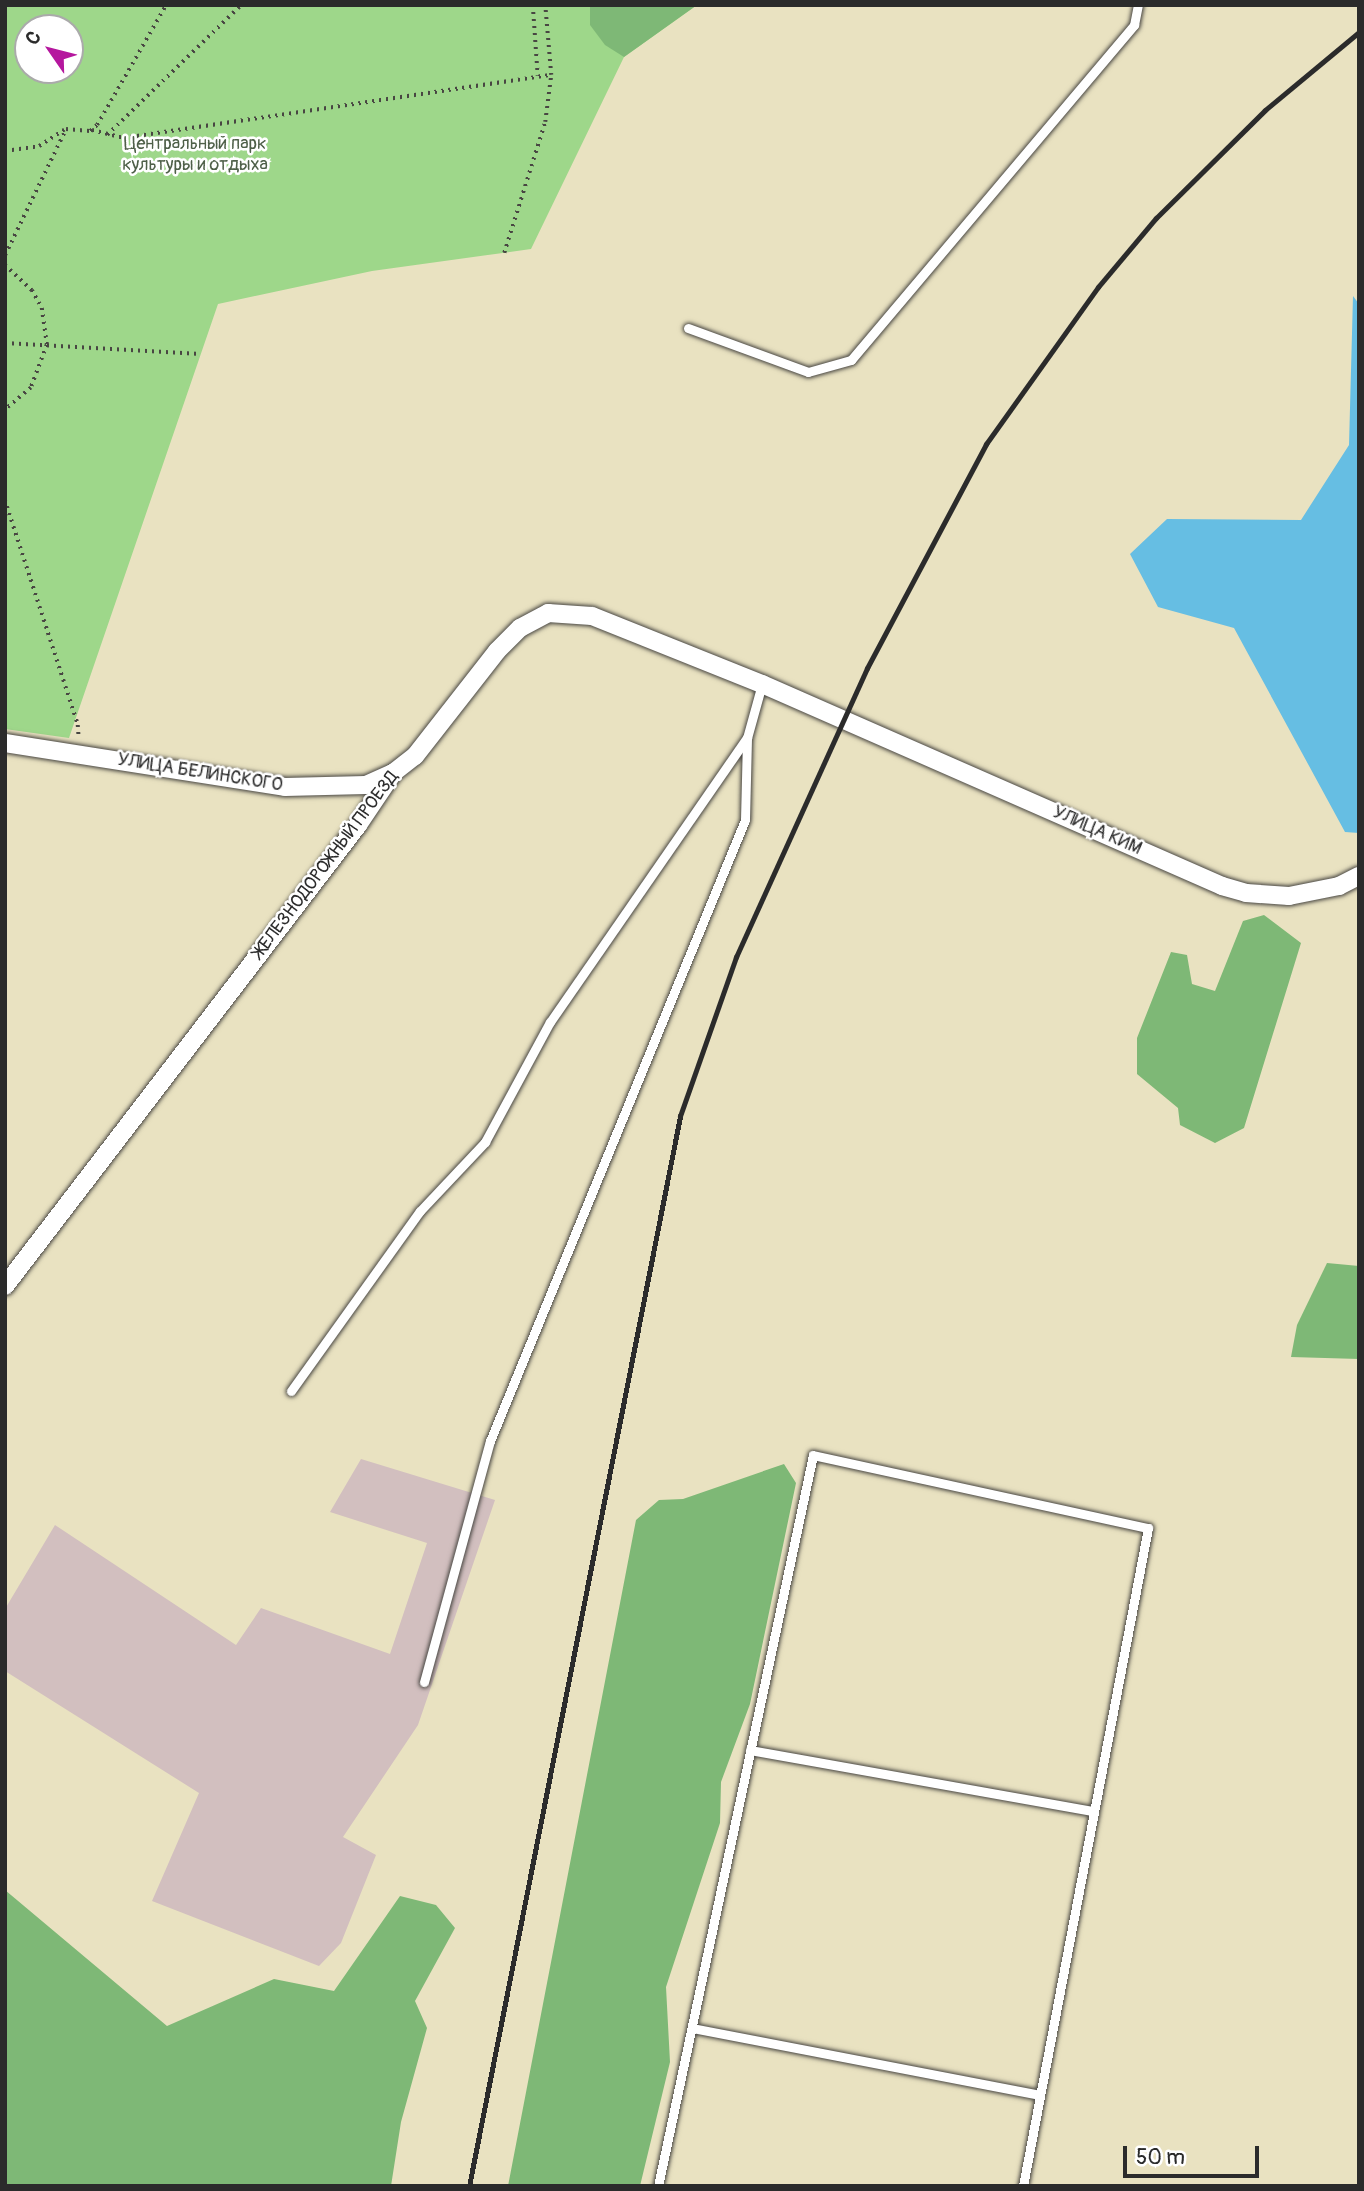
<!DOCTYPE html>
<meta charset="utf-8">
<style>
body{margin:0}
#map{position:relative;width:1364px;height:2191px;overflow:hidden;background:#e9e2c1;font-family:Pangolin,sans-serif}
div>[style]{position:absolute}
.industrial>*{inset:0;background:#d2bfbf}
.green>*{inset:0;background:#9ed78a}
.forest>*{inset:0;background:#7eb876}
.water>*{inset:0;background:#66bee3}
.path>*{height:3.5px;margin-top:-1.75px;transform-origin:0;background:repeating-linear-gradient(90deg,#484642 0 2px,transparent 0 7px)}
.roads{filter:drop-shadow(0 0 2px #484642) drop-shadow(0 0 2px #484642)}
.service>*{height:9px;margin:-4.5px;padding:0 4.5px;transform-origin:4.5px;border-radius:4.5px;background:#fff}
.minor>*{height:18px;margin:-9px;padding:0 9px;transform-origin:9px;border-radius:9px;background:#fff}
.rail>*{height:5px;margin:-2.5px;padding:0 2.5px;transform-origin:2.5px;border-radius:2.5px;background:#2b2b2b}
span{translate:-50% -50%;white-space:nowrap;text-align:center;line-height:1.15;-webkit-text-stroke:5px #fff;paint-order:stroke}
.park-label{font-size:18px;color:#4e5f48}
.street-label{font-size:18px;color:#2b2b2b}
.frame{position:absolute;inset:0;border:7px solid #2b2b2b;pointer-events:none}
.north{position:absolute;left:14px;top:14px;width:70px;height:70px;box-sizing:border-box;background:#fff;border:2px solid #aaa;border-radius:50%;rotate:305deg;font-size:19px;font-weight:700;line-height:28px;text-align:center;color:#2b2b2b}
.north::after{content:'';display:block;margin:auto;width:24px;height:32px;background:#b5179e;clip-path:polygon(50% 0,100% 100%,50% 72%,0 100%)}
.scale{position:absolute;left:1123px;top:2146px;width:136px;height:32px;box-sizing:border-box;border:4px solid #2b2b2b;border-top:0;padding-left:9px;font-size:21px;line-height:24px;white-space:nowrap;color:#2b2b2b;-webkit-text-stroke:5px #fff;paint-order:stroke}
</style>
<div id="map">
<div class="industrial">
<div style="clip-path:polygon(361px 1459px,495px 1500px,418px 1725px,343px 1837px,376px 1855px,341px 1943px,319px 1966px,152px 1901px,199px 1793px,5px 1671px,5px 1609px,55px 1525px,236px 1645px,261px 1608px,390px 1654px,427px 1543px,330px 1512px)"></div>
</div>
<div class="green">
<div style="clip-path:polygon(evenodd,5px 5px,697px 5px,624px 57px,531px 249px,372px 271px,218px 304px,69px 738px,5px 729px,5px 5px,28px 28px,70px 28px,70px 70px,28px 70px,28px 28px)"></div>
</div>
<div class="forest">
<div style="clip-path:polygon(590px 5px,697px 5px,624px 57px,605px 45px,590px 25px)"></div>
<div style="clip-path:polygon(1264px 915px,1301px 943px,1244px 1128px,1215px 1143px,1180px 1125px,1178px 1108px,1137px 1074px,1137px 1038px,1171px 952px,1187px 955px,1192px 984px,1215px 991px,1243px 921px)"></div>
<div style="clip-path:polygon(1327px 1263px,1359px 1266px,1359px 1359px,1291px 1357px,1297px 1325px)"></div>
<div style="clip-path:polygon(784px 1464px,796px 1483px,750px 1704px,721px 1782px,720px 1823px,666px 1987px,670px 2062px,640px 2186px,508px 2186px,636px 1520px,659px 1500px,683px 1499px)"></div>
<div style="clip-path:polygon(5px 1890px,167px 2026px,274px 1979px,334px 1991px,400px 1896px,436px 1905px,455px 1928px,415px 2001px,427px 2028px,401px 2122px,391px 2186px,5px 2186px)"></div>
</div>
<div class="water">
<div style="clip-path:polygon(1353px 296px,1359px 304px,1359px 833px,1345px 832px,1234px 628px,1158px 607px,1130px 554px,1167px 519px,1301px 520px,1349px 445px)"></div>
</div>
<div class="path">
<div style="left:533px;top:5px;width:71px;rotate:86deg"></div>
<div style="left:92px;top:130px;width:32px;rotate:14deg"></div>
<div style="left:123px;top:138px;width:433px;rotate:-8.4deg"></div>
<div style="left:107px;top:135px;width:187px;rotate:-44.1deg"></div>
<div style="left:5px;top:151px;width:34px;rotate:-8deg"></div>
<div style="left:39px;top:146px;width:30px;rotate:-33deg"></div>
<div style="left:504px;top:253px;width:137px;rotate:-72.6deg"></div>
<div style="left:545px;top:122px;width:47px;rotate:-82.7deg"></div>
<div style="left:551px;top:75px;width:70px;rotate:-94.9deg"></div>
<div style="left:5px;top:255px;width:140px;rotate:-64.2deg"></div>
<div style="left:66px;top:129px;width:24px;rotate:5deg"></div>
<div style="left:90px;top:131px;width:9px;rotate:-41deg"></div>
<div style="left:97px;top:125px;width:138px;rotate:-60.1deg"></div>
<div style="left:5px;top:265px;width:37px;rotate:43deg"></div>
<div style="left:32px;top:290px;width:21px;rotate:61deg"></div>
<div style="left:42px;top:308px;width:37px;rotate:82deg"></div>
<div style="left:47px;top:345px;width:46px;rotate:110.4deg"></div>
<div style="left:31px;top:388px;width:34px;rotate:140deg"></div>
<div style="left:5px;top:343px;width:196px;rotate:3.2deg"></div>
<div style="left:5px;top:500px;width:237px;rotate:72deg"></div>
<div style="left:78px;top:725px;width:13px;rotate:86deg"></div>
</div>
<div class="roads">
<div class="service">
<div style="left:688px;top:328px;width:128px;rotate:20.1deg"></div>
<div style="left:808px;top:372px;width:45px;rotate:-15.6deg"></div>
<div style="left:851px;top:360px;width:439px;rotate:-49.8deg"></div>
<div style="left:1134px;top:25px;width:20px;rotate:-79deg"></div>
<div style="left:291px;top:1391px;width:221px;rotate:-54.4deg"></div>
<div style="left:420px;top:1211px;width:95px;rotate:-46.7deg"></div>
<div style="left:485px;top:1142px;width:136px;rotate:-61.6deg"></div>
<div style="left:550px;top:1022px;width:346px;rotate:-55.3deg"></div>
<div style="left:424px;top:1682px;width:250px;rotate:-74.7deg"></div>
<div style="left:490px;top:1441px;width:671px;rotate:-67.68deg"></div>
<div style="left:745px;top:820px;width:82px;rotate:-88.6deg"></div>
<div style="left:747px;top:738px;width:56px;rotate:-74.5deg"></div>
<div style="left:750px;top:1750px;width:349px;rotate:10.1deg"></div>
<div style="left:692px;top:2028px;width:354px;rotate:10.9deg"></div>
<div style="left:658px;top:2186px;width:747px;rotate:-78.03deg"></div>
<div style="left:813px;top:1455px;width:343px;rotate:12.3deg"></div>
<div style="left:1148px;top:1528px;width:670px;rotate:100.76deg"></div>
</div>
<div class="minor">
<div style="left:5px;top:743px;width:283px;rotate:8.9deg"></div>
<div style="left:285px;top:787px;width:81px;rotate:-1.4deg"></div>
<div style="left:366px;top:785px;width:30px;rotate:-24deg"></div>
<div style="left:5px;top:1286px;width:581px;rotate:-52.56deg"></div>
<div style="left:358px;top:825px;width:63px;rotate:-56.1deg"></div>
<div style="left:393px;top:773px;width:28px;rotate:-38deg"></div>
<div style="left:415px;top:756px;width:133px;rotate:-52deg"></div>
<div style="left:497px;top:651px;width:33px;rotate:-45deg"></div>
<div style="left:520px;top:628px;width:32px;rotate:-28deg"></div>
<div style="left:548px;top:613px;width:44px;rotate:3.9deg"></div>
<div style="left:592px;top:616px;width:183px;rotate:21.8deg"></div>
<div style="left:762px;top:684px;width:502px;rotate:23.71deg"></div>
<div style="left:1222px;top:886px;width:25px;rotate:16deg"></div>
<div style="left:1246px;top:893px;width:43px;rotate:4deg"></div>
<div style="left:1289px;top:896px;width:51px;rotate:-11.3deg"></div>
<div style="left:1339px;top:886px;width:22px;rotate:-27deg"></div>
</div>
</div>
<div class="rail">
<div style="left:469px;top:2186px;width:1091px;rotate:-78.84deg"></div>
<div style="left:680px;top:1116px;width:169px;rotate:-70.6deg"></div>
<div style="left:736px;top:957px;width:317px;rotate:-65.6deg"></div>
<div style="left:867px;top:668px;width:254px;rotate:-62deg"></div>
<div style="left:986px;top:444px;width:193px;rotate:-54.5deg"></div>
<div style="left:1098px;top:287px;width:90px;rotate:-50deg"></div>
<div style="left:1156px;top:218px;width:153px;rotate:-44.7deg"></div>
<div style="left:1265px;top:110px;width:122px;rotate:-39.7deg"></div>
</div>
<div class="park-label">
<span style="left:195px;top:155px">Центральный парк<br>культуры и отдыха</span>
</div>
<div class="street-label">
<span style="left:200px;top:773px;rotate:9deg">УЛИЦА БЕЛИНСКОГО</span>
<span style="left:1097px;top:831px;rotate:24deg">УЛИЦА КИМ</span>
<span style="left:326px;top:865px;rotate:-53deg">ЖЕЛЕЗНОДОРОЖНЫЙ ПРОЕЗД</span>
</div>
<div class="frame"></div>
<div class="north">С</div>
<div class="scale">50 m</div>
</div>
